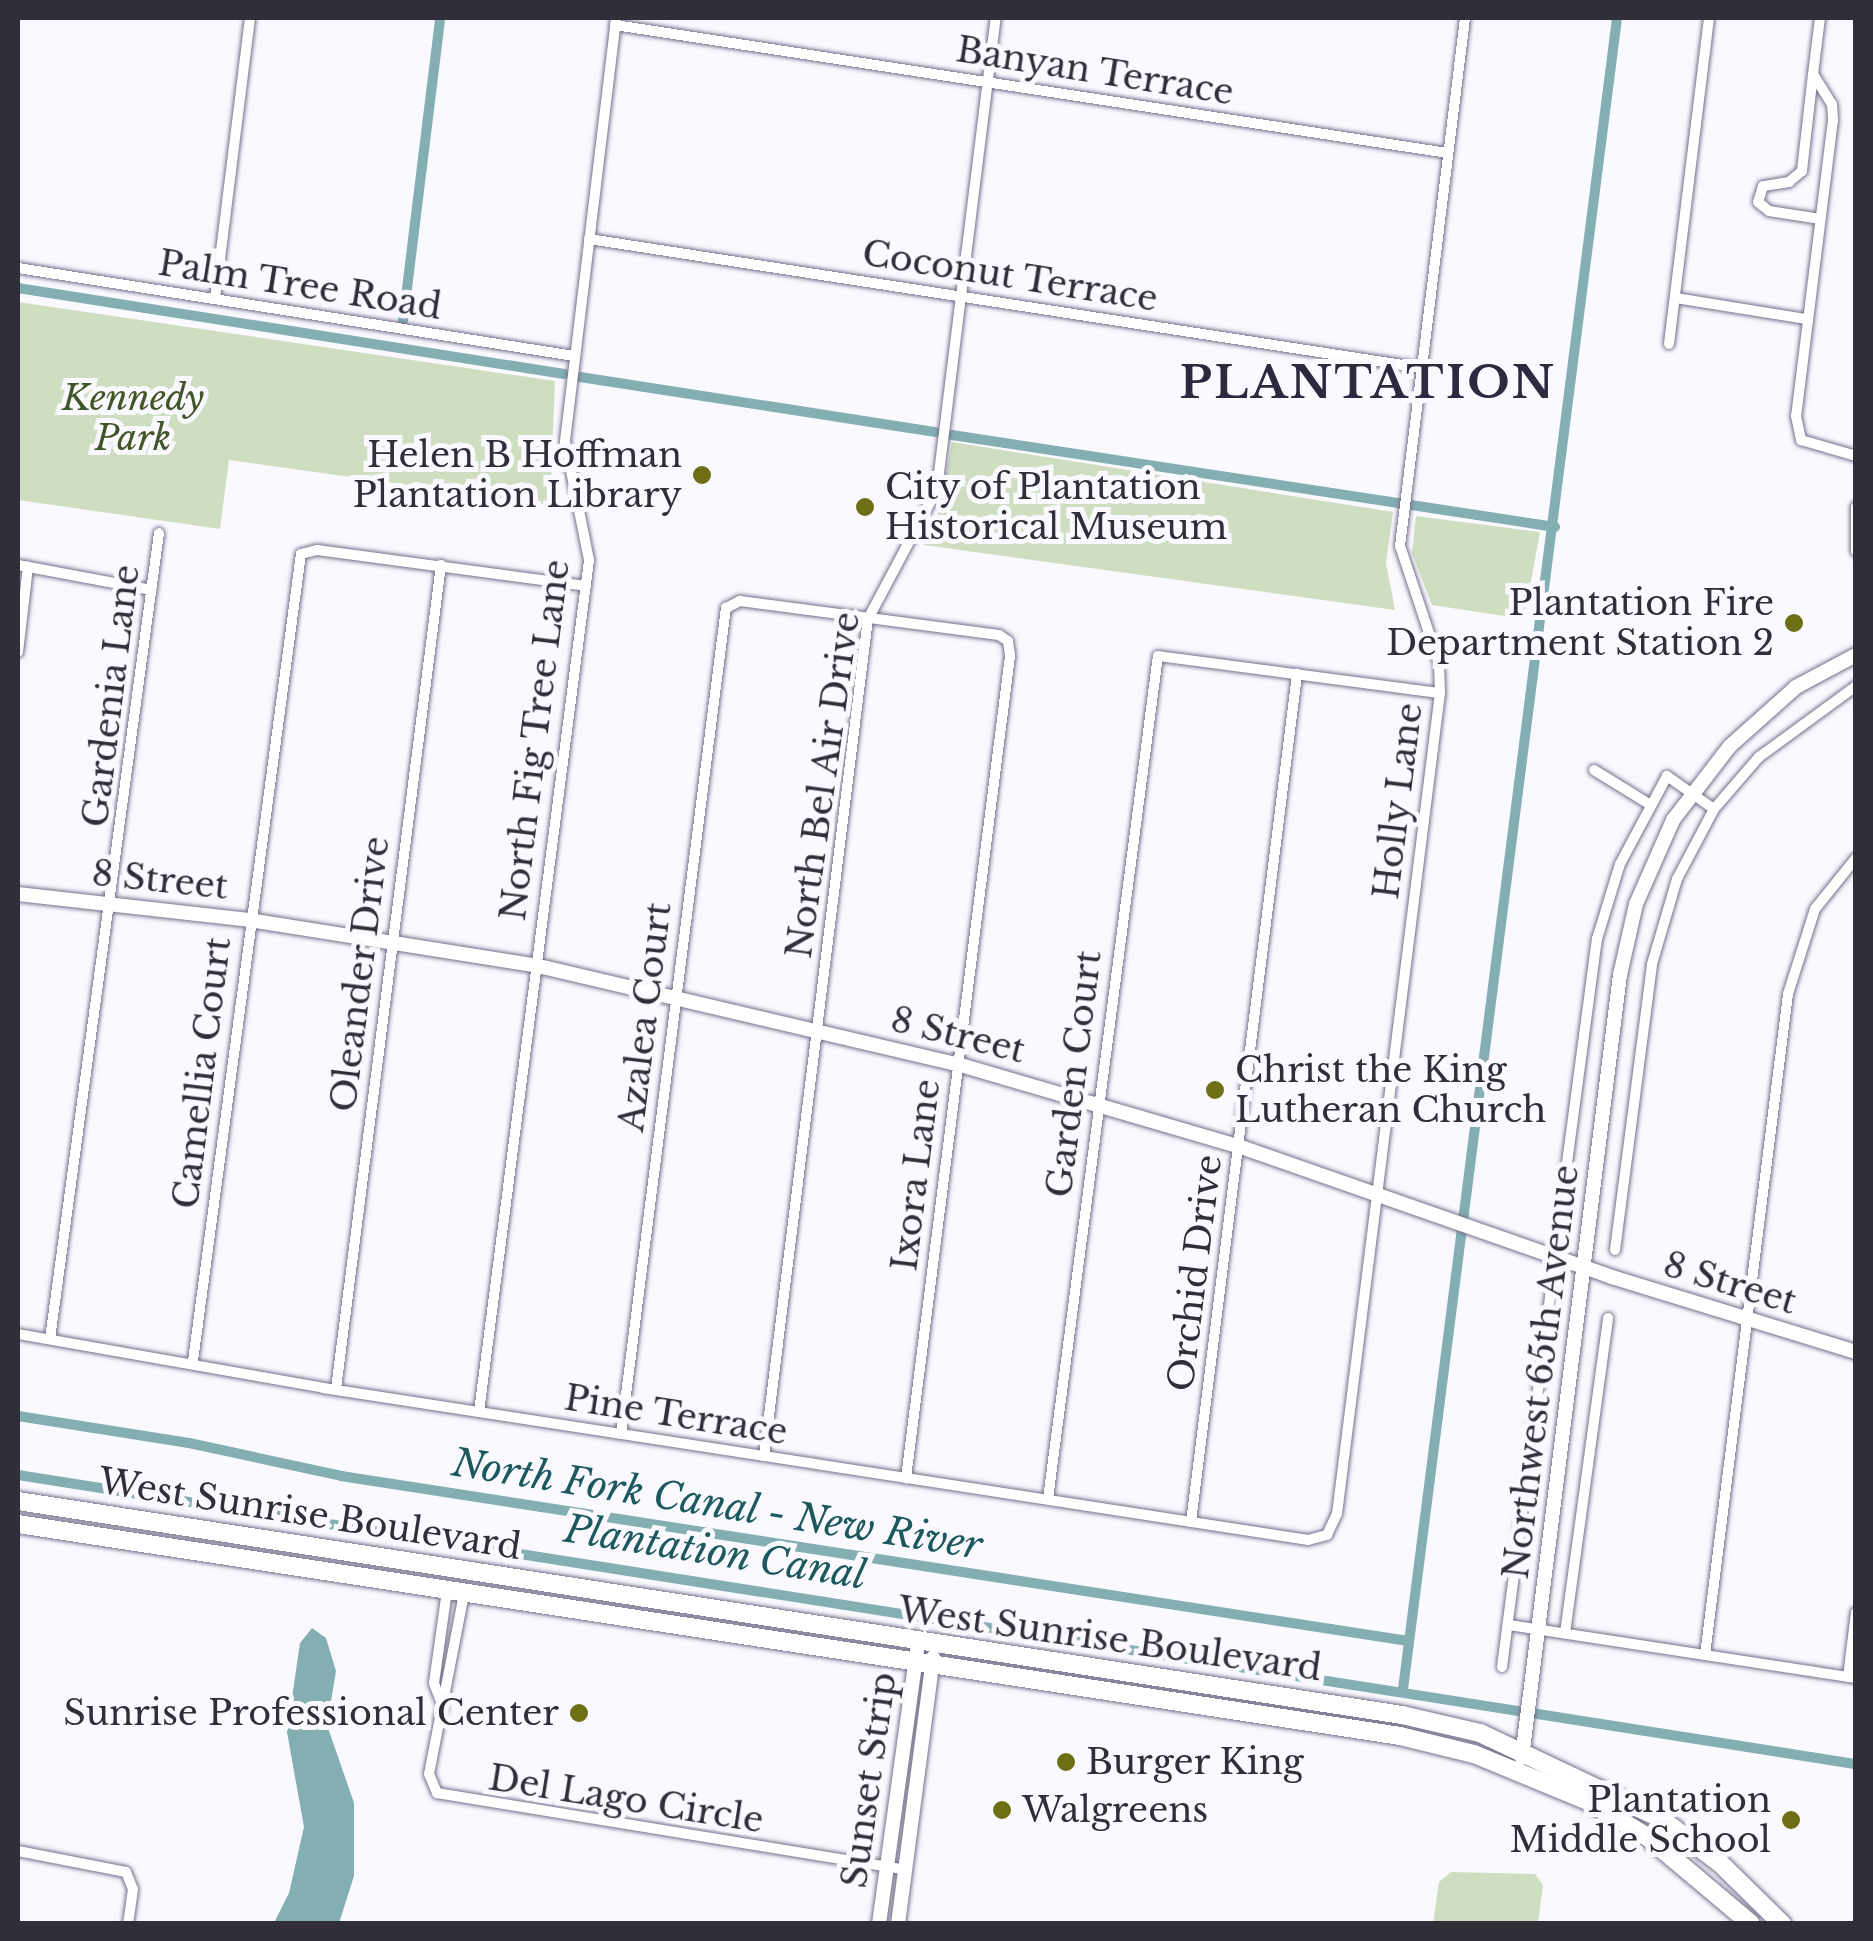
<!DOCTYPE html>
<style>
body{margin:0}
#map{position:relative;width:1873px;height:1941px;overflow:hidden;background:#faf9ff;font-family:"Libre Baskerville",serif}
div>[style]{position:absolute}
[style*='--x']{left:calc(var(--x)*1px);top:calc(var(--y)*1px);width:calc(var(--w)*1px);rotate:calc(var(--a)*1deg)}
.green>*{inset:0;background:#cfdec1}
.water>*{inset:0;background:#83afb3}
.canal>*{height:10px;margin:-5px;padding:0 5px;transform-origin:5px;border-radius:5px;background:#83afb3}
.roads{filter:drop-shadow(0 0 2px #75708a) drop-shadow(0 0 2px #75708a)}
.street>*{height:10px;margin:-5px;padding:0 5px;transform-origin:5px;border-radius:5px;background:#fff}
.secondary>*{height:14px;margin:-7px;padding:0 7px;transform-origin:7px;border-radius:7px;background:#fff}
.highway>*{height:18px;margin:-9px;padding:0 9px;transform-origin:9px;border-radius:9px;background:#fff}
.dots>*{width:28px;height:28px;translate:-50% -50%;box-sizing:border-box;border:5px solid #faf9ff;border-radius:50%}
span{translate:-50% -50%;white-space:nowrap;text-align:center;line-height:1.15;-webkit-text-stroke:10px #faf9ff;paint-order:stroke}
.street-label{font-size:35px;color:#302e39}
.park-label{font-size:35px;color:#415626;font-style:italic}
.poi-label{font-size:35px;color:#302e39}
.right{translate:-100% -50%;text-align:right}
.left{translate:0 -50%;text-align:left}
.water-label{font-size:38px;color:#1c595e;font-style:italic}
.district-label{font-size:45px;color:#2d293e;font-weight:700;letter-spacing:2.5px}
.frame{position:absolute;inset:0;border:20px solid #302e39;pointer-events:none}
</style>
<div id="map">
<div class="green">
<i style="clip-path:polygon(18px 302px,555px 381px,550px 505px,229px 460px,220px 529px,18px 500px)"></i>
<i style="clip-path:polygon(952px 442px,1393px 512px,1386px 563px,1395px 610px,924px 545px,939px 511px)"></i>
<i style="clip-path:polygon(1416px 516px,1540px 532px,1524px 619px,1432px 605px,1412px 553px)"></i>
<i style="clip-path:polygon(1451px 1872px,1535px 1874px,1543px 1885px,1538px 1923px,1433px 1923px,1439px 1882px)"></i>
</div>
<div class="water">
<i style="clip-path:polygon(312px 1628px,326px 1638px,336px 1671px,327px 1725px,354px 1803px,354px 1876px,339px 1923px,274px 1923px,289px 1893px,304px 1827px,287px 1732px,300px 1643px)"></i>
</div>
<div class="canal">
<i style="--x:18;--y:288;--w:553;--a:8.95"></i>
<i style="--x:403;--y:321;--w:305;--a:-83"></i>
<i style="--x:580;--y:377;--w:360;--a:8.8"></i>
<i style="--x:952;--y:435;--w:610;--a:8.67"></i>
<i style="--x:18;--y:1416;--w:173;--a:9"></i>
<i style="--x:189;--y:1443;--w:156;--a:12.2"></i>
<i style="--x:341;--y:1476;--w:1080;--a:8.79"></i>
<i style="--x:18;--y:1475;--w:1861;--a:8.94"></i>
<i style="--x:1403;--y:1689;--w:1685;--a:-82.7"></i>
</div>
<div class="roads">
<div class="street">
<i style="--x:1820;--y:18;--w:56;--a:97.1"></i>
<i style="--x:1813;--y:74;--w:36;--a:58"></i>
<i style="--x:1832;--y:104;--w:16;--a:86"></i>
<i style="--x:1833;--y:120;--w:298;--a:97.1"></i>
<i style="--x:1796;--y:416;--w:25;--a:78"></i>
<i style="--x:1801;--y:440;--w:57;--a:16.2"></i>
<i style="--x:615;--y:25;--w:843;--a:8.74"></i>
<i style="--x:1813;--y:74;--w:98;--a:96.5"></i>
<i style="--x:1802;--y:171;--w:17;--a:140"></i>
<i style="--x:1789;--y:182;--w:26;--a:171"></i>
<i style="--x:1763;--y:186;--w:17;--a:107"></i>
<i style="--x:1758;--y:202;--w:14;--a:39"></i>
<i style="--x:1769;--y:211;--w:52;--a:8.9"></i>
<i style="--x:589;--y:239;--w:843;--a:8.8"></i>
<i style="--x:18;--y:268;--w:563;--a:8.99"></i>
<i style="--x:1676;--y:298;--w:132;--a:9.2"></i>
<i style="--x:215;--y:299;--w:283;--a:-82.9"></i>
<i style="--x:1669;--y:344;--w:328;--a:-83"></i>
<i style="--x:1856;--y:507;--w:44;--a:90"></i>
<i style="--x:18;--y:565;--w:136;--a:10.6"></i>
<i style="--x:18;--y:652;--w:86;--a:-83.3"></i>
<i style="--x:1594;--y:770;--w:65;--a:31.7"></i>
<i style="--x:1559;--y:1223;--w:287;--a:-82.4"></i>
<i style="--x:1597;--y:939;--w:78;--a:-73"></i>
<i style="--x:1620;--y:864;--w:100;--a:-61.9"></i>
<i style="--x:1667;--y:776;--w:57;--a:35.1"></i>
<i style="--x:1615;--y:1250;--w:288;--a:-82.6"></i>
<i style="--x:1652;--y:964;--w:89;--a:-73.6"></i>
<i style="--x:1677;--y:879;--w:79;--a:-62.1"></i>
<i style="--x:1714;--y:809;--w:69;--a:-49.1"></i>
<i style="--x:1759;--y:757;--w:120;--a:-36.2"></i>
<i style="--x:18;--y:1334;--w:310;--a:10"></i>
<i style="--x:323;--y:1388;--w:997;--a:8.77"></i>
<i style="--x:1308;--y:1540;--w:20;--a:-15"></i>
<i style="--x:1327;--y:1535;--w:23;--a:-65"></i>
<i style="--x:1337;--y:1514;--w:827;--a:-82.85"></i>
<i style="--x:1440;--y:693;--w:30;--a:-92"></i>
<i style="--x:1439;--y:663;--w:123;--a:-108.4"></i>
<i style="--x:1400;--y:546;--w:532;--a:-82.98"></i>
<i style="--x:50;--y:1339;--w:813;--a:-82.3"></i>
<i style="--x:193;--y:1361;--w:814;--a:-82.38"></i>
<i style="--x:301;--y:554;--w:16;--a:-14"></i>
<i style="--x:317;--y:550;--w:271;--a:7.6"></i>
<i style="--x:336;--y:1389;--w:831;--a:-82.74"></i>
<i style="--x:479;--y:1412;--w:859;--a:-82.64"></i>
<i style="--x:589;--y:560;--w:121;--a:-101.4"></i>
<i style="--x:565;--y:441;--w:426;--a:-83.1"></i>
<i style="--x:621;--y:1434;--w:833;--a:-82.76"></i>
<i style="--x:726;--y:608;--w:16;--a:-27"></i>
<i style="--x:740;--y:601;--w:261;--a:7.5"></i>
<i style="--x:999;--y:635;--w:11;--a:34"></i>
<i style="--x:1008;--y:641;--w:15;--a:82"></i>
<i style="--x:1010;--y:656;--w:829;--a:97.21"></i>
<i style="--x:764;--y:1456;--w:843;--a:-82.92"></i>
<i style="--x:868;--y:619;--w:147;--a:-62"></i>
<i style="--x:937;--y:489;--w:475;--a:-82.9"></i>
<i style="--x:1048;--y:1499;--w:850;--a:-82.57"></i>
<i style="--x:1158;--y:656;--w:284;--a:7.5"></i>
<i style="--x:1191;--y:1522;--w:855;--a:-82.87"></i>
<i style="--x:464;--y:1594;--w:183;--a:101"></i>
<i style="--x:429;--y:1774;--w:21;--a:67"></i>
<i style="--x:437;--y:1793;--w:474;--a:9.3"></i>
<i style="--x:1509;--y:1625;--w:351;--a:8.7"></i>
<i style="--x:1565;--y:1633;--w:318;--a:-82.2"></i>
<i style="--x:1705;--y:1655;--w:666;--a:-82.84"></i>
<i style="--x:1788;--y:994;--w:89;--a:-72.4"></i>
<i style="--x:1815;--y:909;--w:65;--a:-51.2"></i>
<i style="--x:1502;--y:1667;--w:380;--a:-82.6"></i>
<i style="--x:1848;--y:1677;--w:65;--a:-83"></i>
<i style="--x:440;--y:1699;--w:17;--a:-111"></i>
<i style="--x:434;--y:1683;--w:93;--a:-82"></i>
<i style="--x:18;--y:1851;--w:110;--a:11"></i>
<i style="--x:126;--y:1872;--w:18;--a:68"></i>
<i style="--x:133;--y:1889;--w:35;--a:98"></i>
</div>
<div class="secondary">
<i style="--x:18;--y:894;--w:232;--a:6.4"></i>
<i style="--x:249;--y:920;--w:289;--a:9"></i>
<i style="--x:534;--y:965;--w:434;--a:13.2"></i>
<i style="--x:957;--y:1064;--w:293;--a:16.3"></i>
<i style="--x:1238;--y:1146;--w:396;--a:19.3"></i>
<i style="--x:1612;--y:1277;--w:255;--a:17.1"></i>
<i style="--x:1522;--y:1758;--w:789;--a:-82.87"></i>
<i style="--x:1620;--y:975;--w:73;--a:-77.3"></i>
<i style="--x:1636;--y:904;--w:92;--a:-66.2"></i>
<i style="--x:1673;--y:820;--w:93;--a:-52.4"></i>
<i style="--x:1730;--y:746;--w:89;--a:-41.8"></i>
<i style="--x:1796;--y:687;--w:68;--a:-28.1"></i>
<i style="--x:879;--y:1924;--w:283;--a:-82.1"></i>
<i style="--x:898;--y:1924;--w:269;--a:-82.5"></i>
</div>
<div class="highway">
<i style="--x:18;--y:1501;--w:1400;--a:8.79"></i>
<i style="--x:1402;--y:1715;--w:80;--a:13"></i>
<i style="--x:1480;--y:1733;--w:199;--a:25.3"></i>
<i style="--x:1660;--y:1818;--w:76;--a:37"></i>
<i style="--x:1721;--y:1864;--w:86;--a:44.5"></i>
<i style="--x:18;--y:1524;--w:1398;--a:8.72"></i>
<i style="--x:1400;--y:1736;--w:76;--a:13.7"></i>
<i style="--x:1474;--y:1754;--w:123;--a:22.4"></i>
<i style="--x:1588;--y:1801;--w:71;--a:31.2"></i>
<i style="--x:1649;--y:1838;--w:133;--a:40.1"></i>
</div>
</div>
<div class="dots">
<i style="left:702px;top:475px;background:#6d6f14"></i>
<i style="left:865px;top:507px;background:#6d6f14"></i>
<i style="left:1794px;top:623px;background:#6d6f14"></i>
<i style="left:1215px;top:1090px;background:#6d6f14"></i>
<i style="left:579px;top:1713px;background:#6d6f14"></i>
<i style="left:1066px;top:1762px;background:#6d6f14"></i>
<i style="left:1002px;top:1810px;background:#6d6f14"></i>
<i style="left:1791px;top:1820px;background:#6d6f14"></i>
</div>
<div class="street-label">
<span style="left:1095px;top:71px;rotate:9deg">Banyan Terrace</span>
<span style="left:1010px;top:276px;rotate:9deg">Coconut Terrace</span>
<span style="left:300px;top:285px;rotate:9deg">Palm Tree Road</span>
<span style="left:111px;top:696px;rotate:-83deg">Gardenia Lane</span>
<span style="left:535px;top:740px;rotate:-83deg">North Fig Tree Lane</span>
<span style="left:823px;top:785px;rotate:-82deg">North Bel Air Drive</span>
<span style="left:1398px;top:801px;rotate:-83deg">Holly Lane</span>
<span style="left:160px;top:880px;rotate:6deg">8 Street</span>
<span style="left:360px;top:974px;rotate:-83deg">Oleander Drive</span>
<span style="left:645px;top:1017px;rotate:-83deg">Azalea Court</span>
<span style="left:958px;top:1035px;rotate:14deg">8 Street</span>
<span style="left:202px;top:1073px;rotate:-83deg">Camellia Court</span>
<span style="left:1074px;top:1074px;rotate:-83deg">Garden Court</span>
<span style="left:916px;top:1175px;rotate:-83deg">Ixora Lane</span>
<span style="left:1195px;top:1273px;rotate:-83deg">Orchid Drive</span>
<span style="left:1730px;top:1283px;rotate:17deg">8 Street</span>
<span style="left:1541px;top:1372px;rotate:-83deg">Northwest 65th Avenue</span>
<span style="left:676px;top:1415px;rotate:9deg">Pine Terrace</span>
<span style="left:310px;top:1514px;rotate:9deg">West Sunrise Boulevard</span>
<span style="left:1110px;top:1639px;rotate:8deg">West Sunrise Boulevard</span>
<span style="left:869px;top:1780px;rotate:-82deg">Sunset Strip</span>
<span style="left:626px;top:1799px;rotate:9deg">Del Lago Circle</span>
</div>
<div class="park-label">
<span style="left:133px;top:418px">Kennedy<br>Park</span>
</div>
<div class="poi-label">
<span class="right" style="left:682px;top:475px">Helen B Hoffman<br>Plantation Library</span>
<span class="left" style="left:885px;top:507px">City of Plantation<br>Historical Museum</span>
<span class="right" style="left:1774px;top:623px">Plantation Fire<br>Department Station 2</span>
<span class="left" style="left:1235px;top:1090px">Christ the King<br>Lutheran Church</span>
<span class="right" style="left:559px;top:1713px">Sunrise Professional Center</span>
<span class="left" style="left:1086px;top:1762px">Burger King</span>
<span class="right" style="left:1771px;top:1820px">Plantation<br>Middle School</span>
<span class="left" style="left:1022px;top:1810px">Walgreens</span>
</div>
<div class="water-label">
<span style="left:717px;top:1504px;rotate:9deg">North Fork Canal - New River</span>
<span style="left:715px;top:1552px;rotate:9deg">Plantation Canal</span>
</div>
<div class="district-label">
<span style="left:1368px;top:383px">PLANTATION</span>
</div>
<div class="frame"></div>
</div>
